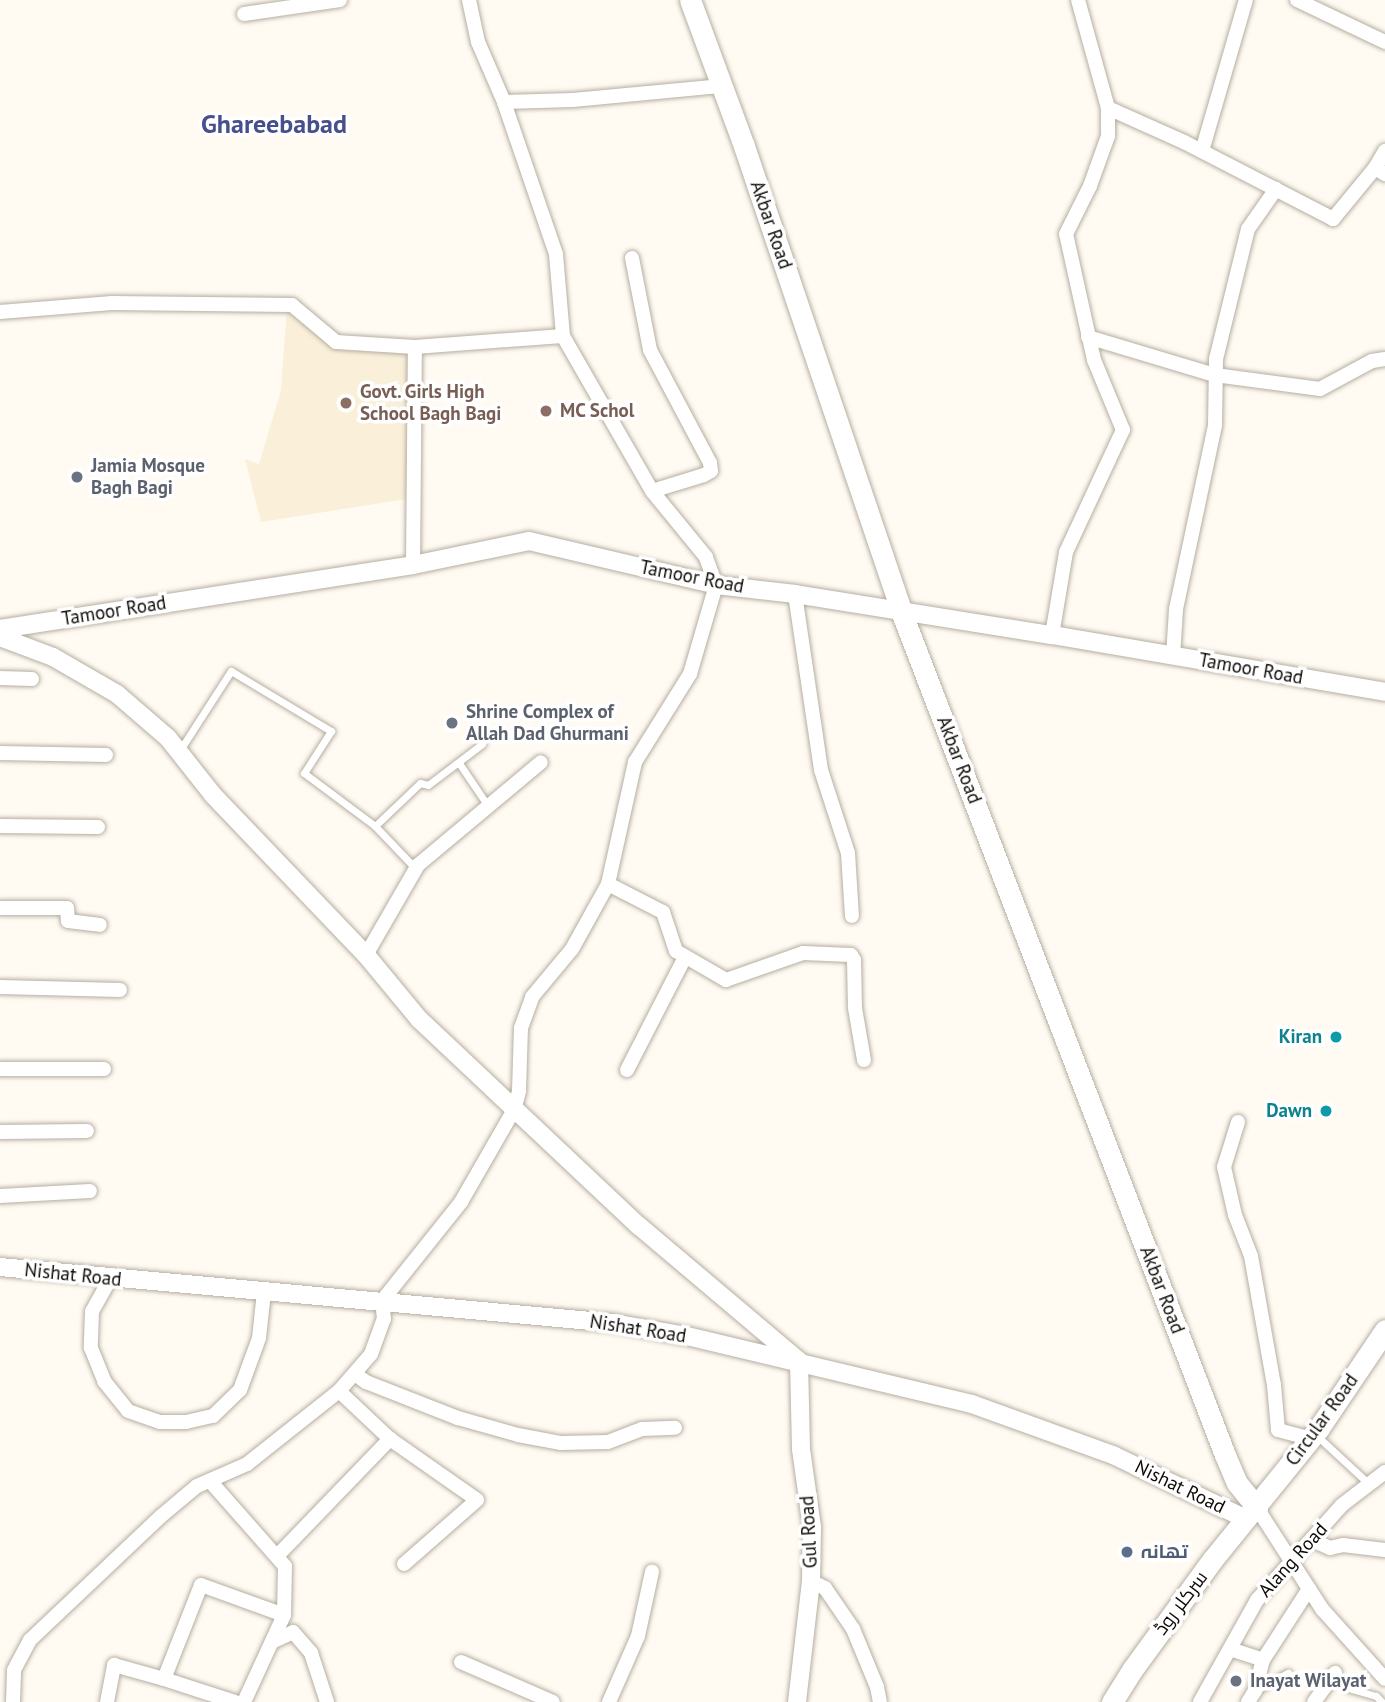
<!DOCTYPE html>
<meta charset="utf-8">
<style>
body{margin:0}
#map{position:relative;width:1385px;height:1702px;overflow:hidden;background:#fffaf2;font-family:"PT Sans",Cairo,sans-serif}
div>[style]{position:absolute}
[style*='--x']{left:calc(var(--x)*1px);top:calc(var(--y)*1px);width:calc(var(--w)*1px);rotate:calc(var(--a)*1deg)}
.built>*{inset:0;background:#faf0da}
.roads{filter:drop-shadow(0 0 2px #b5aea1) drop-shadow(0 0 2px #b5aea1)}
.service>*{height:7px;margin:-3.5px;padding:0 3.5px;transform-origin:3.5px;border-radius:3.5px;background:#fff}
.minor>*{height:14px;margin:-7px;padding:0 7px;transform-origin:7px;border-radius:7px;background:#fff}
.tertiary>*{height:18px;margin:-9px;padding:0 9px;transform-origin:9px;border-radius:9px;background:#fff}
.secondary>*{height:21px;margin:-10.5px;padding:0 10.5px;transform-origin:10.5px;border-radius:10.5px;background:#fff}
.dots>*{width:19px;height:19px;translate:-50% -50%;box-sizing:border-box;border:4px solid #fff;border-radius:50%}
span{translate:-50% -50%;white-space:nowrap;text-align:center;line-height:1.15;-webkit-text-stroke:7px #fff;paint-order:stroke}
.street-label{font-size:19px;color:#0e0c07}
.education-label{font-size:19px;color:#785e54;font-weight:700}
.left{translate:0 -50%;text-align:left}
.worship-label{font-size:19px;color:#5b616d;font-weight:700}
.culture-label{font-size:19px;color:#0d838f;font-weight:700}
.right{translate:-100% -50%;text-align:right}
.service-label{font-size:19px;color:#4e5e75;font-weight:700}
.district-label{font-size:26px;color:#474f8d;font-weight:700}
</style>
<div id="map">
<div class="built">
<i style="clip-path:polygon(287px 305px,336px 342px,415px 347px,413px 498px,261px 522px,245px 459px,259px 464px,281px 390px)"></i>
</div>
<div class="roads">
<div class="service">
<i style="--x:180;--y:750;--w:94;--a:-57.2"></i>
<i style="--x:231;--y:671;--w:117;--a:31"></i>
<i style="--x:331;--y:731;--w:50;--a:122.7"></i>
<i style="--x:304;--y:773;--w:89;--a:36.7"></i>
<i style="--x:375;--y:826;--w:58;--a:46.4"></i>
<i style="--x:459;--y:763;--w:52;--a:56"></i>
<i style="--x:375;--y:826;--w:62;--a:-43.7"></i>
<i style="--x:420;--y:783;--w:8;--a:14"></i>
<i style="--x:428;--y:785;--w:68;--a:-37.2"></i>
<i style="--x:1315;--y:1434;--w:74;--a:42.8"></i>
<i style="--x:1348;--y:1688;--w:29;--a:16"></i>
<i style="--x:1376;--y:1696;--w:8;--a:45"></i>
<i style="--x:1255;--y:1691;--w:38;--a:-29"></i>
</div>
<div class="minor">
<i style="--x:1297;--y:0;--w:98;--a:25.5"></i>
<i style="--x:244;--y:14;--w:97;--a:-8.3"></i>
<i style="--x:504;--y:102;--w:69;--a:-1.7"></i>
<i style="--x:573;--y:100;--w:150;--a:-5.4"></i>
<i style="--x:1108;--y:108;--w:83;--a:24.1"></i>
<i style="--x:1184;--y:142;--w:168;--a:27.3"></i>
<i style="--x:1333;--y:219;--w:66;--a:-50.5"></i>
<i style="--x:1375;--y:168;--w:12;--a:31"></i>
<i style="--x:1202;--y:151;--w:157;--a:-73.8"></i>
<i style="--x:1375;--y:168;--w:20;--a:-60"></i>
<i style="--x:632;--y:258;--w:94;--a:78.9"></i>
<i style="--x:650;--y:350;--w:128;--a:62"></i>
<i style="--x:710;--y:463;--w:8;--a:83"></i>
<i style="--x:711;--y:471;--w:8;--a:150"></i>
<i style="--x:704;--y:475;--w:54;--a:162.9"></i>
<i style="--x:0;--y:312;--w:112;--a:-4.6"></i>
<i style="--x:112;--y:303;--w:180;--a:0.6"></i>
<i style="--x:292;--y:305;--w:57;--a:40.1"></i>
<i style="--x:336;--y:342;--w:79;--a:3.6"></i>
<i style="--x:415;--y:347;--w:148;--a:-4.3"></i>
<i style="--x:1088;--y:337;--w:133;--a:16.7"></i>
<i style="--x:1215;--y:375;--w:106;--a:7.6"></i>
<i style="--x:1320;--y:389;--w:59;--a:-28.3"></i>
<i style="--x:1372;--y:361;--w:13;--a:-9"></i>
<i style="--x:413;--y:565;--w:218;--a:-89.5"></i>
<i style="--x:795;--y:594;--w:178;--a:81.6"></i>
<i style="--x:821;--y:770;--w:87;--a:72"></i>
<i style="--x:848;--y:853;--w:63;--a:86.4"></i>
<i style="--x:1052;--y:635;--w:84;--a:-80.4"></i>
<i style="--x:1066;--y:552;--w:135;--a:-65"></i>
<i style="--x:1123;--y:430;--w:76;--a:-112.5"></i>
<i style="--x:1094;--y:360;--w:129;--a:-102.5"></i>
<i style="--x:1066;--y:234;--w:54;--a:-63.4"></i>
<i style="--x:1090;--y:186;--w:53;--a:-70.2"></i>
<i style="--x:1108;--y:136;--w:28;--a:-90"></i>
<i style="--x:1108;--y:108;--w:112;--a:-105.5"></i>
<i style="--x:1173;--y:656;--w:47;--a:-86.3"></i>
<i style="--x:1176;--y:609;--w:188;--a:-78"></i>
<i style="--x:1215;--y:425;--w:66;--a:-89.1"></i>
<i style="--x:1216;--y:359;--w:134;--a:-76.2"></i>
<i style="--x:1248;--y:229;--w:49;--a:-55"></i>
<i style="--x:0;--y:678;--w:32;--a:2"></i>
<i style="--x:0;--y:753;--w:106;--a:1.1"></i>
<i style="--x:0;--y:826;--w:98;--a:0.6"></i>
<i style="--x:608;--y:884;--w:62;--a:27"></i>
<i style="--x:663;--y:912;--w:41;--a:71.6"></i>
<i style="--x:676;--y:951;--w:58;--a:30.1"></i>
<i style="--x:726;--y:980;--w:82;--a:-19.3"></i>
<i style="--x:803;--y:953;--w:48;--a:2.4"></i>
<i style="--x:851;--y:955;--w:6;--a:59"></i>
<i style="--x:854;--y:960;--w:48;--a:88.8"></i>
<i style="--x:855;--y:1008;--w:53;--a:80.2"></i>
<i style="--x:0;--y:908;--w:67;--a:0"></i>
<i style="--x:67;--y:908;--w:13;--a:86"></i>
<i style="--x:68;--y:921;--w:32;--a:7"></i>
<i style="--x:366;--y:955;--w:104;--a:-60"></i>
<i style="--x:418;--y:865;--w:160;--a:-39.9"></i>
<i style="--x:0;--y:987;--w:120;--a:1.4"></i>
<i style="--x:0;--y:1069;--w:104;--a:0"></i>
<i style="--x:627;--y:1070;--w:127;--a:-62.8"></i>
<i style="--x:1238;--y:1122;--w:47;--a:107.3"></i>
<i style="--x:1224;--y:1167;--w:49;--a:77.1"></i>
<i style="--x:1235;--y:1215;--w:44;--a:68.7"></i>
<i style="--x:1251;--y:1256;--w:131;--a:79.9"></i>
<i style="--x:1274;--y:1385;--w:45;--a:84.9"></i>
<i style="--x:1278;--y:1430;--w:34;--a:15"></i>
<i style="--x:0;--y:1132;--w:87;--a:-0.7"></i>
<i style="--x:0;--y:1196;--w:90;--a:-3.2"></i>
<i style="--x:110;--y:1279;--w:37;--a:119"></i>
<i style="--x:92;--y:1311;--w:37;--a:92"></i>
<i style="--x:91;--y:1348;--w:35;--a:68"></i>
<i style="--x:104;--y:1381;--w:38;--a:51"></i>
<i style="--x:128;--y:1411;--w:34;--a:19"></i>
<i style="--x:160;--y:1422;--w:26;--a:0"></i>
<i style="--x:186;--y:1422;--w:28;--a:-13"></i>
<i style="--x:213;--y:1416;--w:37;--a:-44"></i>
<i style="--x:240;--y:1390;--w:55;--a:-69.9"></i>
<i style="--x:259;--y:1338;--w:46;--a:-83.8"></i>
<i style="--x:355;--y:1374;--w:14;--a:36"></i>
<i style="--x:366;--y:1382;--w:99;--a:21.4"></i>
<i style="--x:458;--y:1418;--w:62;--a:15.8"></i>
<i style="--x:518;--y:1435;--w:44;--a:10.5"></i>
<i style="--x:561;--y:1443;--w:47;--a:-1.2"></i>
<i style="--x:608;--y:1442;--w:36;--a:-21"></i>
<i style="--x:642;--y:1429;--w:33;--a:-2"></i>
<i style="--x:339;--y:1391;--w:70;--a:43.3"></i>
<i style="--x:390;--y:1439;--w:106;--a:35"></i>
<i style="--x:477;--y:1500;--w:97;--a:138.8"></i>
<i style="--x:210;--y:1481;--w:113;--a:48.6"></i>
<i style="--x:285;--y:1566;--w:49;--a:91.2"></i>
<i style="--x:284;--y:1615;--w:96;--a:114.7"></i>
<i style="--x:1257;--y:1508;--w:120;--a:57.2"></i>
<i style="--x:1322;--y:1609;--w:94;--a:48"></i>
<i style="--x:1312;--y:1540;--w:20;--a:24"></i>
<i style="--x:1330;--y:1548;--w:13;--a:-13"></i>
<i style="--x:1343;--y:1545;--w:42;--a:6.8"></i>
<i style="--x:277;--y:1556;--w:163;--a:-46"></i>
<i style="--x:811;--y:1581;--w:16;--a:27"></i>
<i style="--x:825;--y:1588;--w:50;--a:55.7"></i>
<i style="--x:853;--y:1629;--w:63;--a:67.5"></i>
<i style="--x:877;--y:1687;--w:15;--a:79"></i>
<i style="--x:274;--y:1641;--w:21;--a:-25"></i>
<i style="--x:293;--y:1632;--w:28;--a:49"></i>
<i style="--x:311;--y:1653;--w:52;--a:71.9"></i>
<i style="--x:1230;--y:1649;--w:35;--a:18"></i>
<i style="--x:1263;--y:1660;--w:85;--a:-57.1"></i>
<i style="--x:461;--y:1662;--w:100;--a:23.5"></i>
<i style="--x:13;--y:1702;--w:32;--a:-88"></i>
<i style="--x:14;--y:1670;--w:34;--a:-62"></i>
<i style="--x:30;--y:1640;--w:179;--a:-43.4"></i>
<i style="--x:160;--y:1517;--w:48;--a:-40"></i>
<i style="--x:197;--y:1486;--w:55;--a:-23.7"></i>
<i style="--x:247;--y:1464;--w:117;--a:-38.4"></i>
<i style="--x:339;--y:1391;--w:49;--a:-49.1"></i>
<i style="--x:371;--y:1354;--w:37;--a:-70"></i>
<i style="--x:384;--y:1319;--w:18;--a:-96"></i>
<i style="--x:382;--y:1301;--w:127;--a:-51.4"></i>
<i style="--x:461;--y:1202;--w:106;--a:-60.1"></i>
<i style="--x:514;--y:1110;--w:20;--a:-75"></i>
<i style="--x:519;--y:1091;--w:63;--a:-88.2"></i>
<i style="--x:521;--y:1028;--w:33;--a:-70"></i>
<i style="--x:532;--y:997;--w:62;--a:-50.2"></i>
<i style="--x:572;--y:949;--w:74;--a:-61"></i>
<i style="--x:608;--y:884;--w:125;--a:-77.5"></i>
<i style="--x:635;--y:762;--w:104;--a:-58"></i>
<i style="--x:690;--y:674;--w:93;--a:-73.7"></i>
<i style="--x:716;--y:585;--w:30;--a:-110"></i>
<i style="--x:706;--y:557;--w:85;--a:-129.3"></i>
<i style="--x:652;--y:491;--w:179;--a:-119.9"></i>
<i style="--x:563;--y:336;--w:82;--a:-94.9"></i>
<i style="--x:556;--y:254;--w:161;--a:-108.9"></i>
<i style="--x:504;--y:102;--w:65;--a:-113.4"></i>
<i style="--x:478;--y:42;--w:43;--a:-102.1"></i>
<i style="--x:107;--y:1702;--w:38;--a:-79"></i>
<i style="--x:114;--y:1665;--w:52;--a:15.6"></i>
<i style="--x:235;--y:1702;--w:75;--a:-162.1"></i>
<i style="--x:164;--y:1679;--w:101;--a:-68.5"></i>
<i style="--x:201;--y:1585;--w:88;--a:19.9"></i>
<i style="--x:609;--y:1702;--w:72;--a:-66.3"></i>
<i style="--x:638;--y:1636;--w:66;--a:-77.7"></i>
<i style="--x:1200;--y:1702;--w:117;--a:-60.8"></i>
<i style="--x:1257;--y:1600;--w:127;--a:-48.2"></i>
<i style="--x:1342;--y:1505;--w:54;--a:-37.5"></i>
<i style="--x:1248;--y:1702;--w:13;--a:-58"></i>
<i style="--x:1255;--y:1691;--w:32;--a:-76"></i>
<i style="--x:1314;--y:1702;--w:36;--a:-54"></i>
</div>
<div class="tertiary">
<i style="--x:0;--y:629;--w:418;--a:-8.8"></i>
<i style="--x:413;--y:565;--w:118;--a:-11.7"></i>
<i style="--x:529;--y:541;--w:192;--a:13.2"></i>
<i style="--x:716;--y:585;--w:80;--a:6.5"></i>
<i style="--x:795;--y:594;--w:260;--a:9.1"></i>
<i style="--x:1052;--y:635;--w:338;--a:9.7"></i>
<i style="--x:0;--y:637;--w:57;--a:20.7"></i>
<i style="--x:53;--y:657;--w:74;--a:30"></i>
<i style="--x:117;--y:694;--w:67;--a:40.8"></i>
<i style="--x:168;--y:738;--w:73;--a:51.7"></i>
<i style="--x:213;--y:795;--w:221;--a:46.3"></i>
<i style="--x:366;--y:955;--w:83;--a:50.4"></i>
<i style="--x:419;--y:1019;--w:302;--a:43.3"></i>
<i style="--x:639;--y:1226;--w:209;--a:40.2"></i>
<i style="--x:799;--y:1361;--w:88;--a:88.7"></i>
<i style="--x:801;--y:1449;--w:79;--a:82"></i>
<i style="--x:812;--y:1527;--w:54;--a:91.1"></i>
<i style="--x:811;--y:1581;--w:122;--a:96.6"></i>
<i style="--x:0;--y:1267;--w:616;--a:5.22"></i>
<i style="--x:613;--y:1323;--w:75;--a:10"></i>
<i style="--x:687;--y:1336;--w:293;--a:13.4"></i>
<i style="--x:972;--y:1404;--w:150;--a:19.9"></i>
<i style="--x:1113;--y:1455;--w:148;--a:25.7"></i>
</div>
<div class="secondary">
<i style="--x:690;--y:0;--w:156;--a:69.7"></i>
<i style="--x:744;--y:146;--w:491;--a:71.3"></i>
<i style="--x:901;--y:611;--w:904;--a:69"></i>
<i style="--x:1225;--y:1455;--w:30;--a:67"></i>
<i style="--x:1237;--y:1483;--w:32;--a:51"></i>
<i style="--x:1112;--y:1702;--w:38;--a:-58"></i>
<i style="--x:1132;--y:1670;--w:137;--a:-53.9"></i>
<i style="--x:1213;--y:1559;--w:169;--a:-51"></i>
<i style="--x:1319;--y:1428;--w:118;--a:-56"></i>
</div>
</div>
<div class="dots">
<i style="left:346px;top:403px;background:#8d6e63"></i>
<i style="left:546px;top:411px;background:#8d6e63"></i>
<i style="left:77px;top:477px;background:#6b7280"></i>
<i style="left:452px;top:723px;background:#6b7280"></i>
<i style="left:1336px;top:1037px;background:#0f9aa8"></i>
<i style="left:1326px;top:1111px;background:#0f9aa8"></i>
<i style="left:1127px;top:1552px;background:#5c6f8a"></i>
<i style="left:1236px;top:1681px;background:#6b7280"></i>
</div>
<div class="street-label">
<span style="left:771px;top:225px;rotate:71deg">Akbar Road</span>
<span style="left:692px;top:577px;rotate:11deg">Tamoor Road</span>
<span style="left:114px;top:611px;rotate:-9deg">Tamoor Road</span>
<span style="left:1251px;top:669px;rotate:10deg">Tamoor Road</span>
<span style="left:959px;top:760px;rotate:69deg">Akbar Road</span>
<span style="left:73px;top:1275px;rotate:6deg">Nishat Road</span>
<span style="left:1162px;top:1290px;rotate:69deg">Akbar Road</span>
<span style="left:638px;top:1329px;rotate:9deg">Nishat Road</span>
<span style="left:1322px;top:1420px;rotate:-54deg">Circular Road</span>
<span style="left:1180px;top:1487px;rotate:26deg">Nishat Road</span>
<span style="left:809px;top:1532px;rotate:-93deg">Gul Road</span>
<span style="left:1293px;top:1560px;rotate:-48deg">Alang Road</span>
<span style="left:1181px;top:1603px;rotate:-53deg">سرکلر روڈ</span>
</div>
<div class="education-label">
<span class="left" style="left:360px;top:403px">Govt. Girls High<br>School Bagh Bagi</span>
<span class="left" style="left:560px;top:411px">MC Schol</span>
</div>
<div class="worship-label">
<span class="left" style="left:91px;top:477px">Jamia Mosque<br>Bagh Bagi</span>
<span class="left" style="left:466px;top:723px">Shrine Complex of<br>Allah Dad Ghurmani</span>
<span class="left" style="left:1250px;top:1681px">Inayat Wilayat</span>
</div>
<div class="culture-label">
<span class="right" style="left:1322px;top:1037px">Kiran</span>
<span class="right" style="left:1312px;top:1111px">Dawn</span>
</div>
<div class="service-label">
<span class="left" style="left:1141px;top:1552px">تھانہ</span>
</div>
<div class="district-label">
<span style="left:274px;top:124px">Ghareebabad</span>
</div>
</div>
